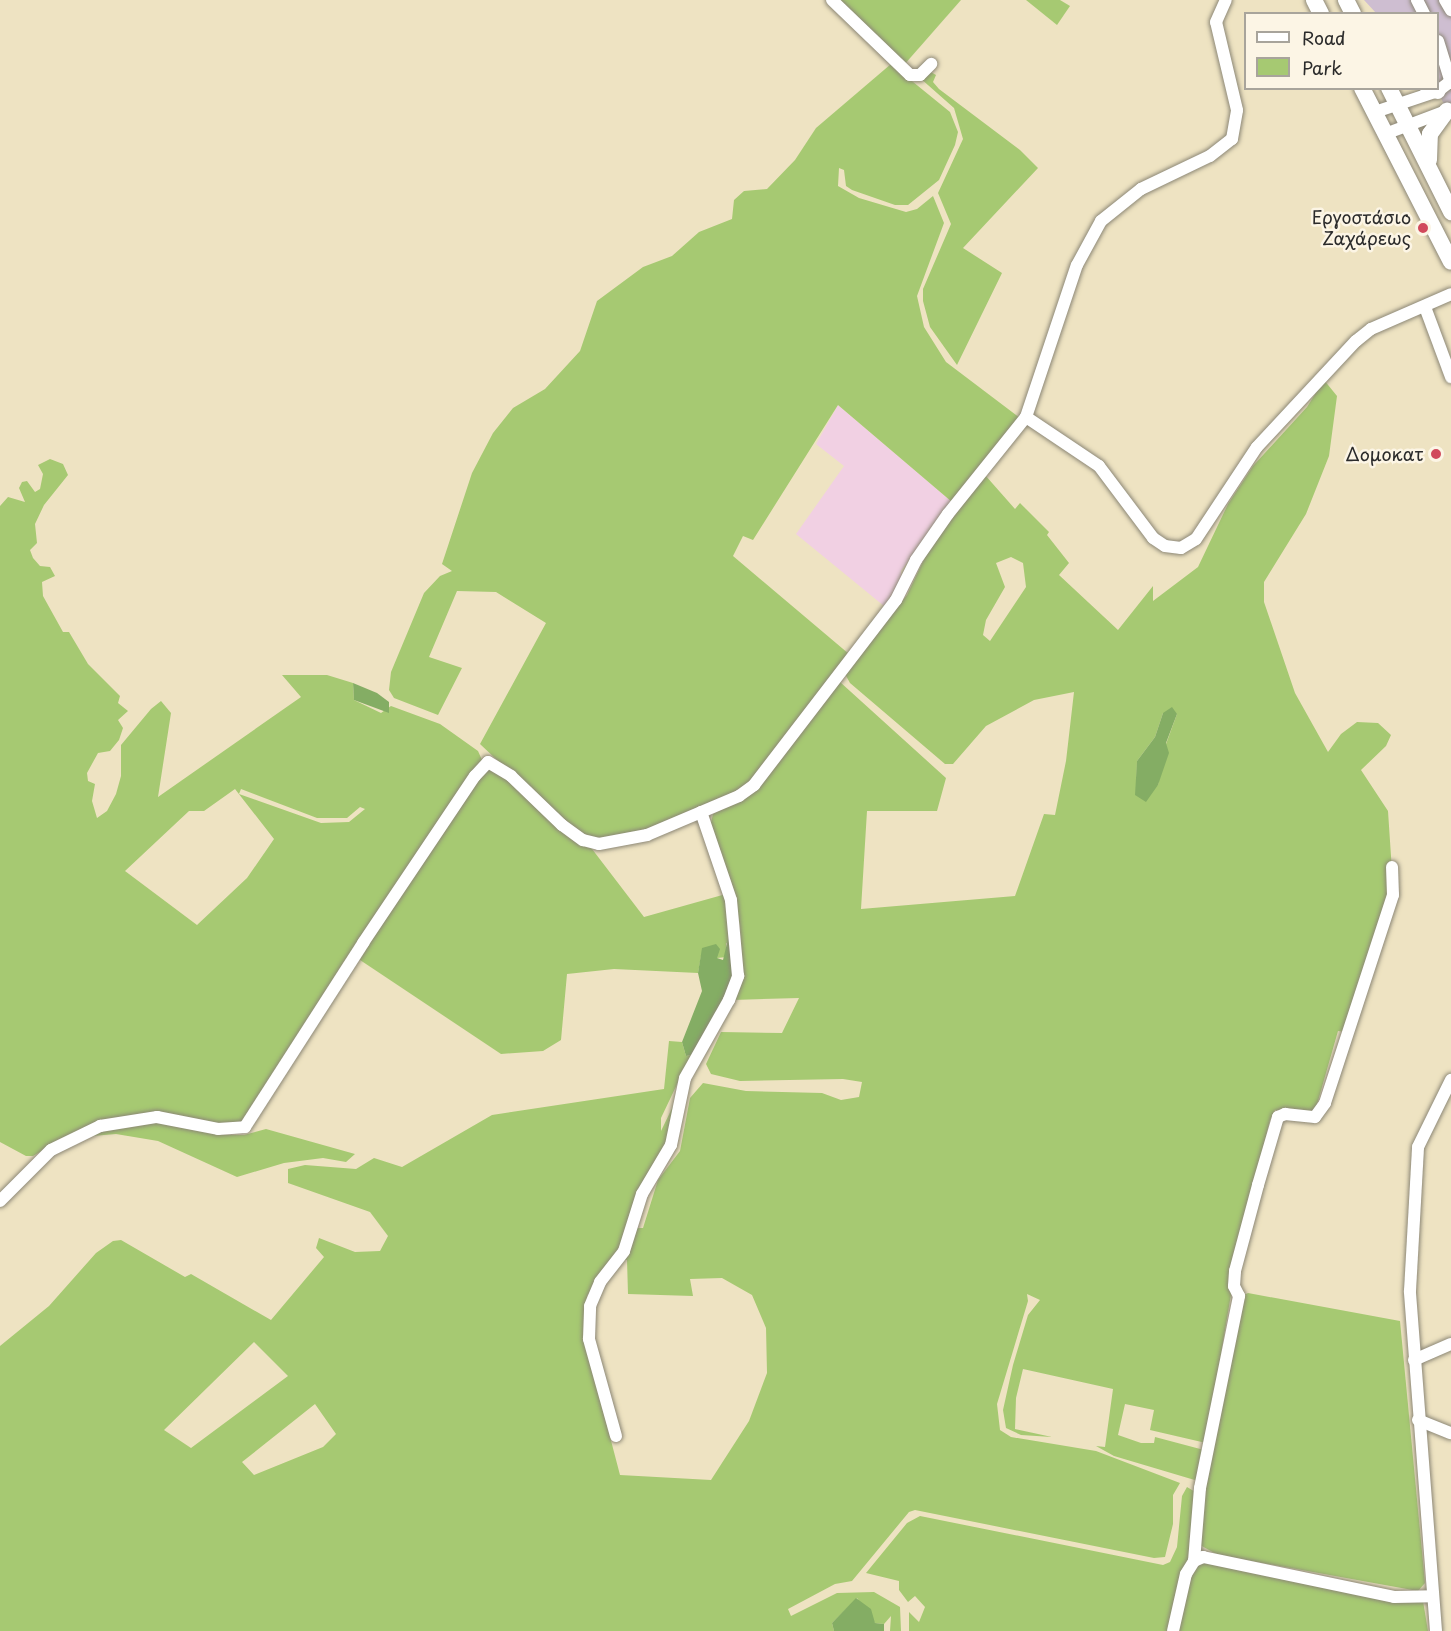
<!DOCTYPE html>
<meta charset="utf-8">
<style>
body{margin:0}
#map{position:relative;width:1451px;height:1631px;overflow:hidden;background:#eee3c2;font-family:"Playpen Sans",sans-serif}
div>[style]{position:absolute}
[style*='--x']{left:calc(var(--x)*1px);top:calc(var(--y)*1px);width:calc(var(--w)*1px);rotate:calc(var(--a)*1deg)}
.built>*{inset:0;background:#f1d0e3}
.industrial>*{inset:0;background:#cebed1}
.green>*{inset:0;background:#a6c972}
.forest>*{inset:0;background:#84ad64}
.roads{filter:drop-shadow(0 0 2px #8c8776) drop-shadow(0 0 2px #8c8776)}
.minor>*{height:12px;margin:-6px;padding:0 6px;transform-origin:6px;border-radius:6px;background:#fff}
.major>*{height:16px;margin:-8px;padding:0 8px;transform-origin:8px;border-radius:8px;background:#fff}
.dots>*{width:16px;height:16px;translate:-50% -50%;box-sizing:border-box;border:3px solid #fcf5e5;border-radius:50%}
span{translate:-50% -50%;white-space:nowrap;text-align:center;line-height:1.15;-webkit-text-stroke:5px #fcf5e5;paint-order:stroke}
.poi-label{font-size:18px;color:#2b2b2b}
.right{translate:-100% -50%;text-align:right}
.legend{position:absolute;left:1244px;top:12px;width:195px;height:78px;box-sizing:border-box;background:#fcf5e5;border:2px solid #a8a49b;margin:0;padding:8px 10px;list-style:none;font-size:18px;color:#2b2b2b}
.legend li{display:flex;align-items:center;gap:12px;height:30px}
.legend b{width:30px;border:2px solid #a8a49b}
</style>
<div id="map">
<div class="built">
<i style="clip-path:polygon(838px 405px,952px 502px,901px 571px,902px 582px,884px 606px,796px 534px,844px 466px,816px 444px)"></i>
</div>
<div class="industrial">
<i style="clip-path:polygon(1364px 0,1451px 0,1451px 120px,1437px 89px,1438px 14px,1376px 13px)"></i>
</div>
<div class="green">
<i style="clip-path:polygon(837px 0,961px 0,904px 65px)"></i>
<i style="clip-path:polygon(1026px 0,1060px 0,1070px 6px,1057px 25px)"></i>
<i style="clip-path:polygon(891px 64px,950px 112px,958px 132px,955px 145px,939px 180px,908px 205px,895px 205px,852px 190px,846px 186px,844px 170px,839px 168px,838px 186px,859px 198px,906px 212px,917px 209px,933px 196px,944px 223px,917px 296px,924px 327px,946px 362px,1020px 418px,952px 502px,838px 405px,753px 540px,743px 536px,733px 556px,849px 654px,748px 784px,714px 803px,630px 836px,598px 841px,566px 825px,480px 744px,546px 623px,496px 592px,457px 591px,429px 657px,462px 668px,438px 715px,394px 698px,389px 690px,391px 672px,424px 593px,440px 576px,452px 571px,442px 564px,472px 473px,493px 433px,513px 408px,545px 389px,580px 351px,597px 301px,643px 267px,672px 256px,699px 232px,732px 219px,734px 200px,744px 191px,767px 189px,795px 160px,816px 128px)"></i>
<i style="clip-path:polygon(929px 71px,936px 75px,933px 82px,939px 89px,1020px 150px,1038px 168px,963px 248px,1002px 273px,957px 365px,930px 327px,923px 301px,923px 289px,951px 224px,938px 193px,963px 139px,954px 108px,920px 78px)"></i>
<i style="clip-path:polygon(evenodd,1324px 380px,1337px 396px,1329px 456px,1306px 514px,1264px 582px,1264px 602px,1295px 693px,1328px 752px,1341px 734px,1357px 722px,1378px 723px,1391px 735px,1386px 746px,1361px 770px,1388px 811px,1393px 886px,1347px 1032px,1338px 1031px,1314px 1115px,1275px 1110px,1270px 1120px,1239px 1247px,1206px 1443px,1150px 1430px,1154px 1410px,1125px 1404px,1118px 1435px,1141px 1443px,1154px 1443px,1155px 1437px,1204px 1450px,1198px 1481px,1114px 1456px,1096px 1446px,1105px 1447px,1113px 1389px,1023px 1369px,1016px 1398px,1015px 1429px,1052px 1437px,1021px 1435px,1006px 1428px,1003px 1410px,1013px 1365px,1028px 1315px,1040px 1300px,1027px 1294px,1028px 1301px,997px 1404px,1000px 1430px,1011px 1437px,1096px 1451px,1180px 1483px,1173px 1495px,1173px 1524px,1165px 1557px,1154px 1558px,915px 1510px,909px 1512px,852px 1581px,835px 1584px,788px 1609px,791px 1616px,837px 1593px,874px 1592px,900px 1607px,901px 1631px,890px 1631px,891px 1616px,884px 1624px,875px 1623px,857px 1598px,832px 1623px,834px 1631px,0 1631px,0 1346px,49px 1306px,96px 1253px,113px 1241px,121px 1240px,185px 1277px,191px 1274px,271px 1320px,324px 1257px,316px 1248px,319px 1238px,355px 1252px,380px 1251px,388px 1236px,370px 1212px,288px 1183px,288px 1169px,305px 1165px,356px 1169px,374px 1158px,402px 1167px,492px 1115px,664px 1089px,669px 1041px,682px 1042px,686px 1056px,691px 1055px,661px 1118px,661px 1131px,677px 1098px,673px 1131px,624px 1242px,587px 1296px,585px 1341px,620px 1475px,711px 1480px,749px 1421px,767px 1373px,766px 1328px,752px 1295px,722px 1278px,690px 1279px,693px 1296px,628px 1294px,627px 1260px,622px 1259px,634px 1228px,643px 1228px,658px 1180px,680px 1151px,690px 1098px,703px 1083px,746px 1091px,822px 1093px,841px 1100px,859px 1097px,862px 1082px,843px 1079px,740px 1081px,711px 1074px,706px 1064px,721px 1032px,782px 1033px,799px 998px,732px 1000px,741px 950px,740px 926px,731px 881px,710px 827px,713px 814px,732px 804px,840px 682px,946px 778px,937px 811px,867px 811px,861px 909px,1015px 896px,1044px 814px,1055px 815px,1066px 761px,1074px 692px,1034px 700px,986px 726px,953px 764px,945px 764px,850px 683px,845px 674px,907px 595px,928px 551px,985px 475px,1015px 509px,1020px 503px,1049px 532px,1047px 535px,1069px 563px,1059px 575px,1118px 630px,1153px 586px,1153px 601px,1198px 567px,1228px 504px,1253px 466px,1307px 407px,1324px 380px,1011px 557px,1023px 563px,1026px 587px,990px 641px,983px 635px,986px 620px,1005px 587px,996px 563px,1011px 557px,1324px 380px,1163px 713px,1177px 714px,1166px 744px,1158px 785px,1136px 795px,1137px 761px,1155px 737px,1163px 713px,1324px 380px,254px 1342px,288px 1376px,191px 1448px,164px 1430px,254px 1342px,1324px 380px,315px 1404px,336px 1434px,323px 1447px,254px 1475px,242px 1462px,315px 1404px)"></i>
<i style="clip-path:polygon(evenodd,50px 459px,63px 464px,68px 475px,44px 505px,35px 524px,37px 543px,30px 550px,33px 558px,40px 566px,50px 567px,55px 576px,42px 582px,43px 596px,63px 632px,69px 632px,88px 664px,120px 696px,118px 703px,128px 711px,118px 720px,123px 728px,119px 740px,110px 751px,98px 753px,87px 773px,88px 781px,95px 784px,92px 801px,97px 818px,107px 811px,116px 794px,121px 776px,121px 745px,151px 709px,161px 701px,171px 713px,158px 797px,301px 697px,282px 675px,327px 675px,353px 683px,354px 700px,381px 713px,391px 706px,440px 724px,478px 751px,482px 760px,373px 926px,343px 963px,245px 1121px,229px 1126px,157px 1114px,67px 1136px,33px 1156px,26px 1156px,0 1142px,0 506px,8px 497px,25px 502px,19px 488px,22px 482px,27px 481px,35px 492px,40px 489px,43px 474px,38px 465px,50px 459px,235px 789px,274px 839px,247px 878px,197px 925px,125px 871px,189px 811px,204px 811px,235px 789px,50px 459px,241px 789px,317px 818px,347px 818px,360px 807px,365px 809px,349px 822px,321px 823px,239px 794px,241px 789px)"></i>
<i style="clip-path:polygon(496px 768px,589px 845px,644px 917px,726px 894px,733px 934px,726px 944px,727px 957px,717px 958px,717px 953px,701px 956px,698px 973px,614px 969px,567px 974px,561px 1040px,543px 1051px,501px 1054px,357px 958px,485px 770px)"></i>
<i style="clip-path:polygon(153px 1119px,224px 1135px,244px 1135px,266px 1129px,355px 1154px,346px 1162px,323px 1158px,284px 1163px,237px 1177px,158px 1141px,116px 1134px,92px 1136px,114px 1125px)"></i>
<i style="clip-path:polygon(1248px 1293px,1400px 1321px,1425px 1583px,1418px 1591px,1218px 1555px,1200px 1545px,1204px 1483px,1244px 1295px)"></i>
<i style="clip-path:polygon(1187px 1487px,1197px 1493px,1189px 1545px,1191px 1557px,1170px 1631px,909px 1631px,909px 1612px,919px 1622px,925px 1607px,915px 1596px,908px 1602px,899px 1590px,899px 1581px,866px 1573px,907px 1523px,920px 1516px,1163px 1565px,1170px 1562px,1177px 1547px,1182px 1496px)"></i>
<i style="clip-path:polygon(1204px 1561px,1423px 1601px,1428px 1631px,1176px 1631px,1194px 1567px)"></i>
</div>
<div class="forest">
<i style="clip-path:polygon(353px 683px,377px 693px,389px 702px,389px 713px,354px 700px)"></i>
<i style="clip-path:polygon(1172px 707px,1177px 714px,1166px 743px,1169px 753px,1158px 785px,1146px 802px,1135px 795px,1137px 761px,1155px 737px,1163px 713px)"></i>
<i style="clip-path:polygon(729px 935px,734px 982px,691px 1055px,686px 1056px,682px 1042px,702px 991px,698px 973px,702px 948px,716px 944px,720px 949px,717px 958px,723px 960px)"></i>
<i style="clip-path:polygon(856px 1598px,871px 1609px,875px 1623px,884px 1624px,884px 1631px,834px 1631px,832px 1623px)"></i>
</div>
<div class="roads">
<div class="minor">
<i style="--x:832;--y:0;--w:108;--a:43.9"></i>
<i style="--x:910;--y:75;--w:10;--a:0"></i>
<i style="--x:920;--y:75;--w:16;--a:-45"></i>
<i style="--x:1417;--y:0;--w:16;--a:63"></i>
<i style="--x:1445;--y:0;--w:12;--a:59"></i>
<i style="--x:1438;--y:41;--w:44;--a:72.8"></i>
<i style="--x:1375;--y:112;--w:66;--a:-18.4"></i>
<i style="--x:1438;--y:91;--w:16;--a:-38"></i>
<i style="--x:1385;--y:134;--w:65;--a:-20.7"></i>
<i style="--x:1425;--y:307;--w:75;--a:69.6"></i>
<i style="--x:1026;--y:417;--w:88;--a:33.9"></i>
<i style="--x:1099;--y:466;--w:90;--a:53.1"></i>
<i style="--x:1153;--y:538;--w:14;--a:34"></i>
<i style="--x:1165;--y:546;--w:16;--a:7"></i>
<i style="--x:1181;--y:548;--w:17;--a:-31"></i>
<i style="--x:1196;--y:539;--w:110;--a:-56.5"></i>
<i style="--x:1257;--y:447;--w:145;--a:-47"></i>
<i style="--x:1356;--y:341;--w:19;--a:-39"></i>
<i style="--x:1371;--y:329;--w:87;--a:-23.6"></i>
<i style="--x:0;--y:1201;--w:72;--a:-45"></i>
<i style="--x:51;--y:1150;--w:55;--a:-26.1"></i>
<i style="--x:100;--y:1126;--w:58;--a:-9"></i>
<i style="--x:157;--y:1117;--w:62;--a:11.1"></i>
<i style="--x:218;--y:1129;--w:27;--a:-4"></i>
<i style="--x:245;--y:1127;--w:219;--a:-57.3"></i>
<i style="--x:363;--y:943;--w:201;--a:-56.2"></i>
<i style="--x:475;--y:776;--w:19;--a:-47"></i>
<i style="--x:488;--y:762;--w:27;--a:31"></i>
<i style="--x:511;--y:776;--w:71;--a:43.9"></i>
<i style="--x:562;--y:825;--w:26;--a:36"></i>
<i style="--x:583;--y:840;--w:16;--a:14"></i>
<i style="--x:599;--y:844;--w:49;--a:-10.6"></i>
<i style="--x:647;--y:835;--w:100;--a:-23"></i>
<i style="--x:739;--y:796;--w:19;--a:-36"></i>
<i style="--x:754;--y:785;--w:233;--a:-52.5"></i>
<i style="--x:896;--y:600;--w:45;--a:-63.4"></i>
<i style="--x:916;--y:560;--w:56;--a:-55.2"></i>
<i style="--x:948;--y:514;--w:124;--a:-51.2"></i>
<i style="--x:1026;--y:417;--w:160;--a:-71.5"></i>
<i style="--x:1077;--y:265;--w:50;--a:-61.4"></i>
<i style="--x:1101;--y:221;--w:51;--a:-38.7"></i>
<i style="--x:1141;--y:189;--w:76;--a:-25.6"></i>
<i style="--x:1210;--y:156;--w:28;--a:-38"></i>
<i style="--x:1232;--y:139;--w:29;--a:-80"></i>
<i style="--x:1237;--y:110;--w:90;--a:-103.4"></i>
<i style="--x:1216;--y:22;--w:24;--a:-66"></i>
<i style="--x:1414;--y:1360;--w:40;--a:-23.4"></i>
<i style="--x:1418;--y:1420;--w:35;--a:22"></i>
<i style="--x:616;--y:1436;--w:101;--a:-105.6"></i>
<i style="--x:589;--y:1339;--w:33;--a:-88"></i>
<i style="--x:590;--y:1306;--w:26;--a:-67"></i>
<i style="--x:600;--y:1282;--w:39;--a:-52"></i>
<i style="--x:624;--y:1251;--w:60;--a:-72.5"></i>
<i style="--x:642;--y:1194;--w:57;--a:-59.4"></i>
<i style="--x:671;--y:1145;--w:68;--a:-78.2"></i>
<i style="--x:685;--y:1078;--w:90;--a:-60.6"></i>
<i style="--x:729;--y:1000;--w:26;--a:-69"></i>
<i style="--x:738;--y:976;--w:76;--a:-95.3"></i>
<i style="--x:731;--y:900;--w:93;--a:-108.8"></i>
<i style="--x:1194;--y:1561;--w:73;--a:-85.3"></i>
<i style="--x:1200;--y:1488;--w:196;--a:-78.5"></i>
<i style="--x:1239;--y:1296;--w:11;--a:-117"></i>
<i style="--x:1234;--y:1286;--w:15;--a:-86"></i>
<i style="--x:1235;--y:1271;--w:89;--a:-75"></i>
<i style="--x:1258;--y:1185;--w:71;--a:-73.6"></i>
<i style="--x:1278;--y:1117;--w:8;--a:-23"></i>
<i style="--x:1285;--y:1114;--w:30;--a:6"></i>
<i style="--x:1315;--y:1117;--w:17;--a:-54"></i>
<i style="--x:1325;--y:1103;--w:219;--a:-71.9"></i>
<i style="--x:1393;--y:895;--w:28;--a:-92"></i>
<i style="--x:1173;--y:1631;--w:58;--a:-77.2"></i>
<i style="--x:1186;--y:1574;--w:15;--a:-58"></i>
<i style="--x:1194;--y:1561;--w:10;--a:-24"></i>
<i style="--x:1203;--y:1557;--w:195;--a:11.8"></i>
<i style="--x:1394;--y:1597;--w:39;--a:-1"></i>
<i style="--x:1436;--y:1631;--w:341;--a:-94.4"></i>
<i style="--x:1410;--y:1291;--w:144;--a:-86.8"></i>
<i style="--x:1418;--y:1147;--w:75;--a:-63.8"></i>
</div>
<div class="major">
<i style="--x:1314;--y:0;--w:16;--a:63"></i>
<i style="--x:1346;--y:0;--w:16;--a:63"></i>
<i style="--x:1362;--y:88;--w:195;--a:62.9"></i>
<i style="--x:1389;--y:88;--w:139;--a:63.4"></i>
<i style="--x:1428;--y:88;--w:10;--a:17"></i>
<i style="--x:1429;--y:160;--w:26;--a:-88"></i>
<i style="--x:1430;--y:134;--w:29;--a:-54"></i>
</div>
</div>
<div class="dots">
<i style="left:1423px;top:228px;background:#d1495b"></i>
<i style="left:1436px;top:454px;background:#d1495b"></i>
</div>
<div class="poi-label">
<span class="right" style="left:1411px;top:228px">Εργοστάσιο<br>Ζαχάρεως</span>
<span class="right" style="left:1424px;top:454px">Δομοκατ</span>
</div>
<ul class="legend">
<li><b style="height:8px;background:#fff"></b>Road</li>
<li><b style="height:16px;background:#a6c972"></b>Park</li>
</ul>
</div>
